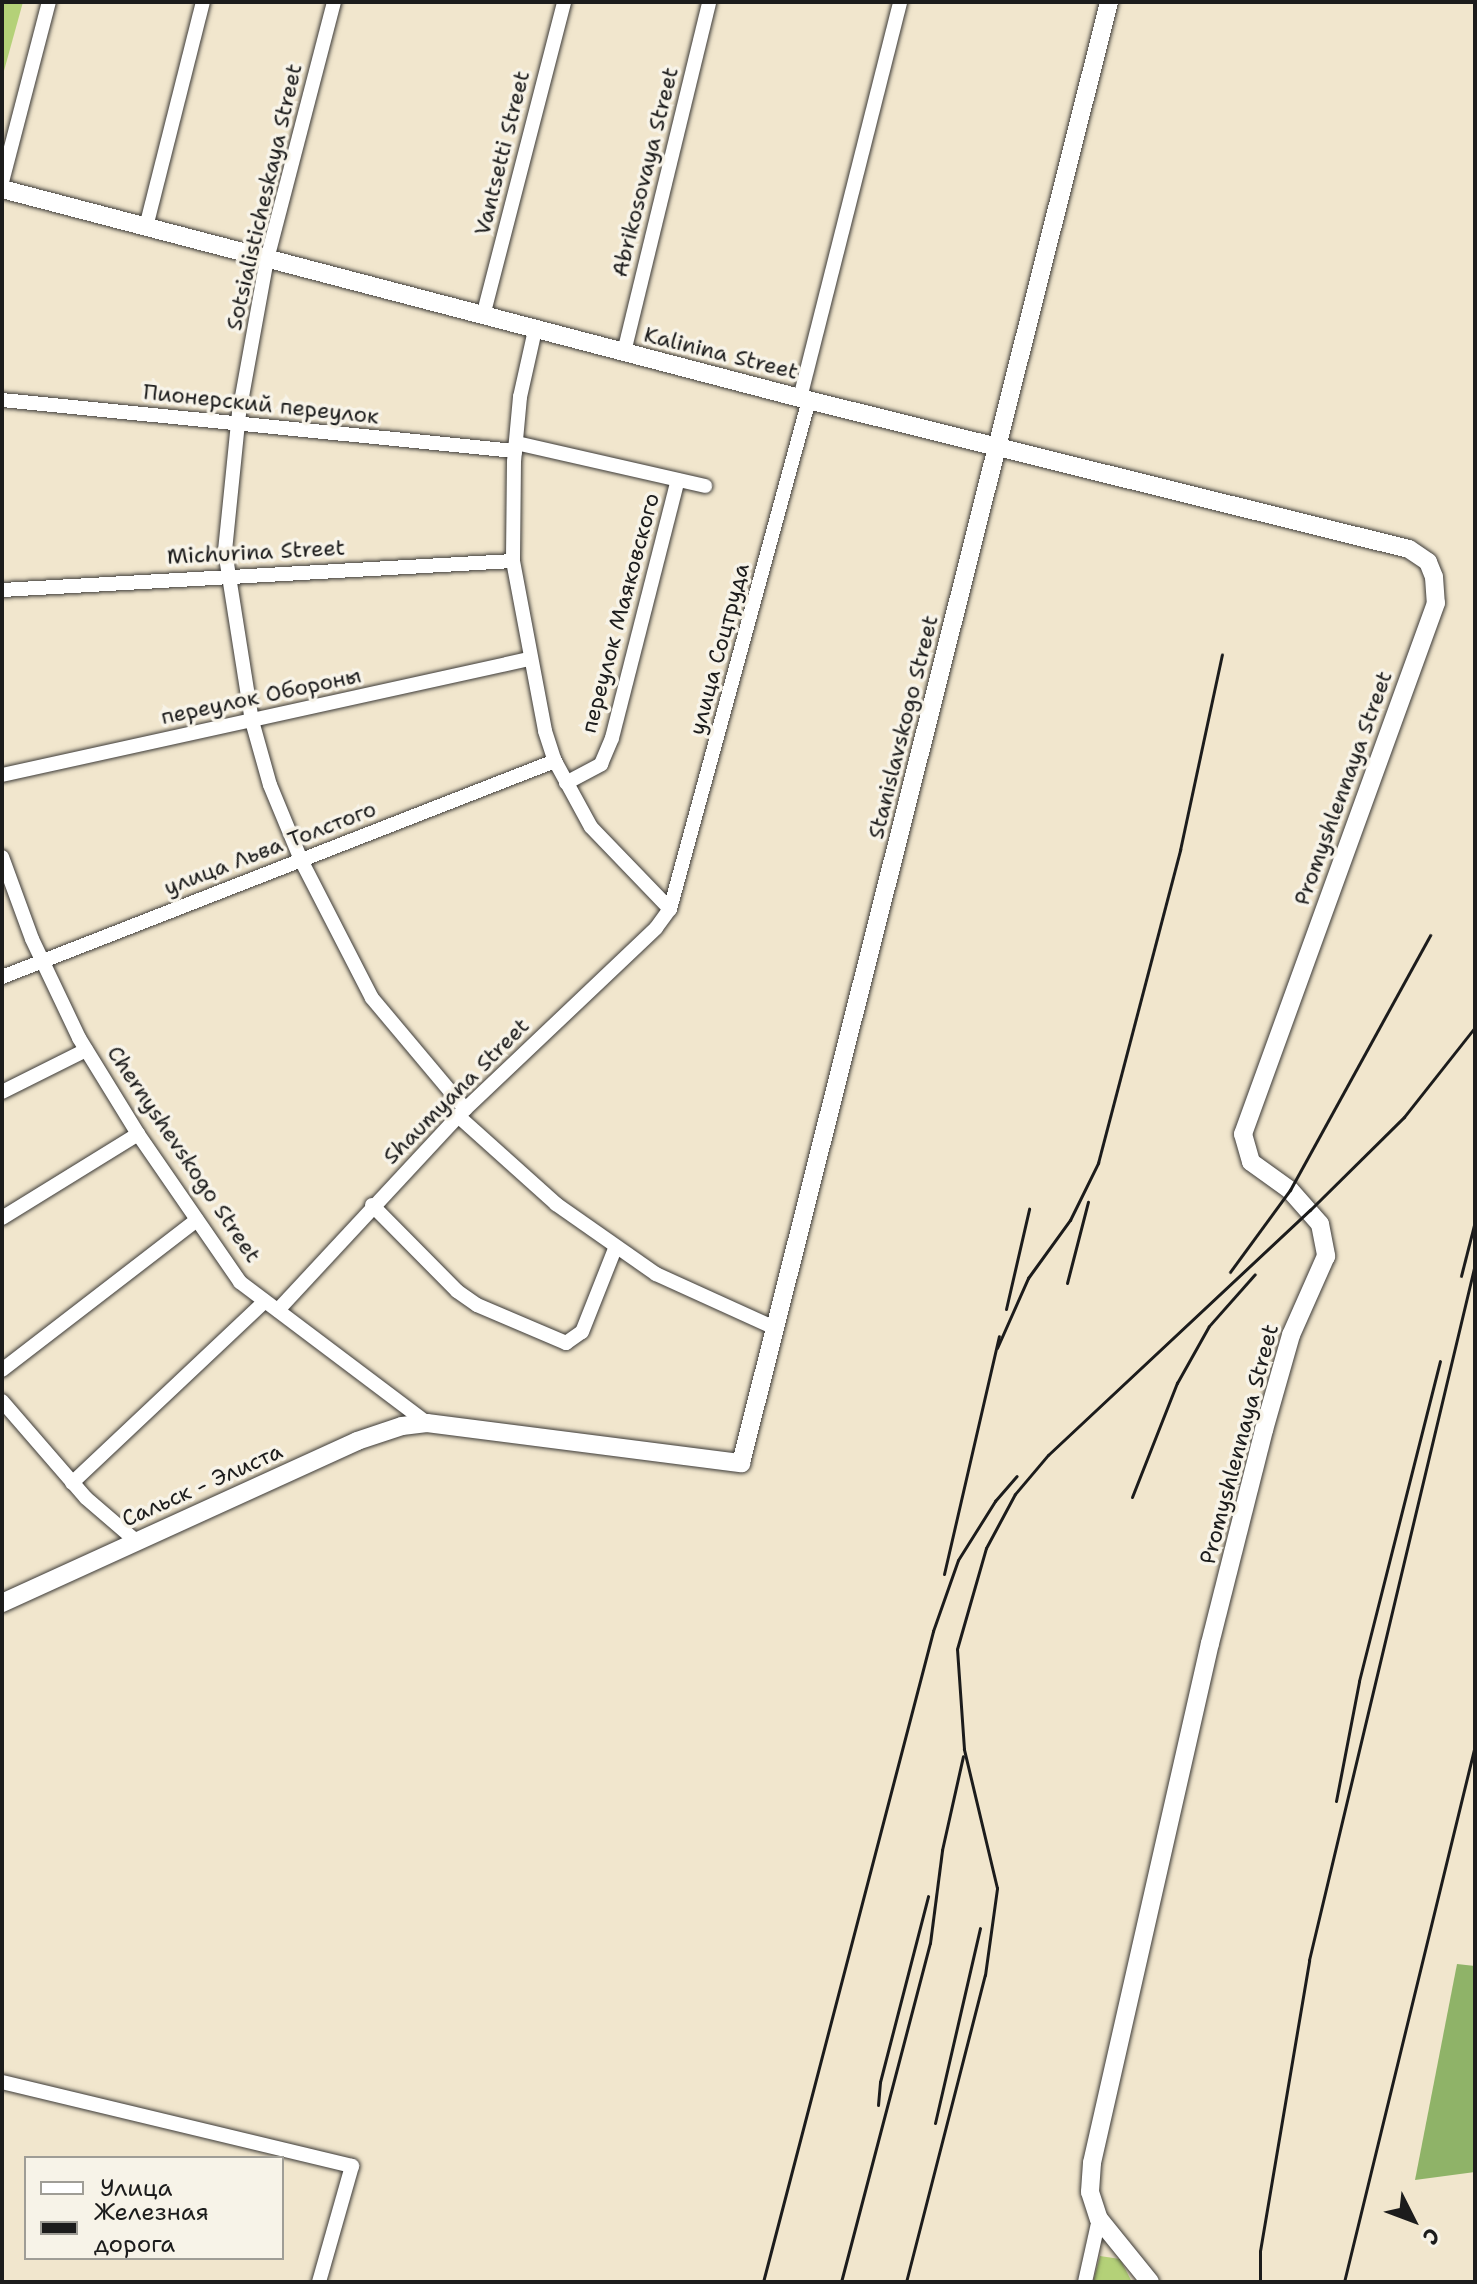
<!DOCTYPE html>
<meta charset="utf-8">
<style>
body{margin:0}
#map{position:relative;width:1477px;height:2284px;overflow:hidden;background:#f1e6cd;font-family:"Shantell Sans",sans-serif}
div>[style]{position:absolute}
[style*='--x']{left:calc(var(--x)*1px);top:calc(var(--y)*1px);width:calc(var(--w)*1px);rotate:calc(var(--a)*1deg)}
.green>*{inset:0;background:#b4d178}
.forest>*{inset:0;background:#8fb368}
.roads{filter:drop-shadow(0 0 2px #3c3a37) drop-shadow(0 0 2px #3c3a37)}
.minor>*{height:14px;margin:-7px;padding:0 7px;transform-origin:7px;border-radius:7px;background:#fff}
.major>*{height:18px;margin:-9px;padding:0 9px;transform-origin:9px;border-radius:9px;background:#fff}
.rail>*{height:3px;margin:-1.5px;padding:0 1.5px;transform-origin:1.5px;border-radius:1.5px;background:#1c1c1c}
span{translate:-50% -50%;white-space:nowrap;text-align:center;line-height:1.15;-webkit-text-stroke:7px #f7f3e8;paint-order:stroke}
.street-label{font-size:22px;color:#1c1c1c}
.frame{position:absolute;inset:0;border:4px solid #1c1c1c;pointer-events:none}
.legend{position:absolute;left:24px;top:2156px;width:260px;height:104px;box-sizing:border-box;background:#f7f3e8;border:2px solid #9f9d96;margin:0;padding:10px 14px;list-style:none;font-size:24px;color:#1c1c1c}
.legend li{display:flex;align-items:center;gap:16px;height:40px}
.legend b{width:40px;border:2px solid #9f9d96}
.north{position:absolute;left:1373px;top:2180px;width:80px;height:80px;-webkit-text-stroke:6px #f7f3e8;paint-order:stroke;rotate:132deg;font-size:22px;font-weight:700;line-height:32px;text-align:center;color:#1c1c1c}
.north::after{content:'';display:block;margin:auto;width:28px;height:36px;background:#1c1c1c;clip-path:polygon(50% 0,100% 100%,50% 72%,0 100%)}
</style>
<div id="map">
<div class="green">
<i style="clip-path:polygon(2px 2px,23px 2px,2px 78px)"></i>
<i style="clip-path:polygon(1100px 2256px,1120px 2259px,1132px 2282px,1093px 2282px)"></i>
</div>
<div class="forest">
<i style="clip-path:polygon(1457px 1964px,1475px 1966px,1475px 2172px,1415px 2180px)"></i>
</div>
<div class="roads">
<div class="minor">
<i style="--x:334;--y:2;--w:266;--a:104.6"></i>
<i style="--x:267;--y:259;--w:157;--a:100.3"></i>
<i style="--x:239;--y:413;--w:139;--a:95.8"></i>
<i style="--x:225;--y:551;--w:172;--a:81"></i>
<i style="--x:252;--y:721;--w:66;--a:74.3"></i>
<i style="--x:270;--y:785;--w:81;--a:67.5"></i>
<i style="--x:301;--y:860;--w:155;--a:62.8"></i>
<i style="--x:372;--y:998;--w:145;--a:50"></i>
<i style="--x:2;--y:182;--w:186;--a:-75.4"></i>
<i style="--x:146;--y:227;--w:232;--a:-75.8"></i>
<i style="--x:483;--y:316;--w:324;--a:-75.5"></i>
<i style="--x:535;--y:330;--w:69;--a:102.6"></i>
<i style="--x:520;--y:397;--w:65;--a:95.3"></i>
<i style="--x:514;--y:462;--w:99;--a:90.6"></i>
<i style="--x:513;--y:561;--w:173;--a:79.3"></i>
<i style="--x:545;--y:731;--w:32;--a:72"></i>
<i style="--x:555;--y:761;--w:75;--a:61.4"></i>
<i style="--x:591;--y:827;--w:114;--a:46.1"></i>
<i style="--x:624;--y:352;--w:360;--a:-76.3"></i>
<i style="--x:800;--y:398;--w:408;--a:-75.8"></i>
<i style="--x:2;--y:400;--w:516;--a:5.68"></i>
<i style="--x:516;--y:443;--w:194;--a:12.8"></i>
<i style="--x:2;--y:590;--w:512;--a:-3.25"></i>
<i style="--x:2;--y:775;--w:540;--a:-12.41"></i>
<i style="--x:566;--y:783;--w:40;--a:-28"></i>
<i style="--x:601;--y:764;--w:28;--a:-67"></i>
<i style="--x:612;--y:738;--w:266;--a:-75.7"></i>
<i style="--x:2;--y:857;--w:87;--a:69.9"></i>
<i style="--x:32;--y:939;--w:110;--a:64.6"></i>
<i style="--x:79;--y:1038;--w:113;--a:58.4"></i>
<i style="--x:138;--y:1134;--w:180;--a:55.4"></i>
<i style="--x:240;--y:1282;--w:234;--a:37"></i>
<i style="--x:2;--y:977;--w:594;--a:-21.34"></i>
<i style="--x:2;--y:1092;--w:94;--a:-26.6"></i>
<i style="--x:458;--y:1116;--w:132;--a:41.9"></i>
<i style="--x:556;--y:1204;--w:122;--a:35"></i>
<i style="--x:656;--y:1274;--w:128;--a:24.4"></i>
<i style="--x:372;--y:1205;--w:121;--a:45.3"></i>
<i style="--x:457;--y:1291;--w:24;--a:35"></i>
<i style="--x:477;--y:1305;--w:97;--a:23.1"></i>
<i style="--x:566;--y:1343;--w:19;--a:-35"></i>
<i style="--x:582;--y:1332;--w:92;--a:-68.4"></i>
<i style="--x:2;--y:1218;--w:160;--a:-31.7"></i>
<i style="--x:278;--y:1310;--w:265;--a:-47.1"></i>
<i style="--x:458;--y:1116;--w:273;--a:-43.5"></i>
<i style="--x:656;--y:928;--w:24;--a:-54"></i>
<i style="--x:670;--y:909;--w:528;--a:-74.73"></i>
<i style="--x:2;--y:1370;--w:246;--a:-37.6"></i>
<i style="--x:2;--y:1401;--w:128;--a:49.1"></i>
<i style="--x:86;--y:1498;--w:66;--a:40.7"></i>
<i style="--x:72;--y:1483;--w:265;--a:-43.3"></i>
<i style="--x:2;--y:2082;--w:360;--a:13.5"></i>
<i style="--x:352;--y:2166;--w:121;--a:105.9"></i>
<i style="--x:1085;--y:2282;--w:65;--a:-77.5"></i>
</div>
<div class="major">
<i style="--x:2;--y:189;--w:825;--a:14.68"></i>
<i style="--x:800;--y:398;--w:627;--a:13.93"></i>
<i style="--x:1409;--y:549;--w:23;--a:34"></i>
<i style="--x:1428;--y:562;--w:16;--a:68"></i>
<i style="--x:1434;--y:577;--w:26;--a:86"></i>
<i style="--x:1436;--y:603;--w:565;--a:109.97"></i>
<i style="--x:1243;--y:1134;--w:29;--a:74"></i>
<i style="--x:1251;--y:1162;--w:48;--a:35.7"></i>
<i style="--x:1290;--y:1190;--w:45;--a:48.6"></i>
<i style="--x:1320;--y:1224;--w:33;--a:79"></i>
<i style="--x:1326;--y:1256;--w:86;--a:113.9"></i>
<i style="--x:1291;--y:1335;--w:99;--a:105.9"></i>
<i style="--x:1264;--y:1430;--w:220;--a:104.2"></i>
<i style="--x:1210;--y:1643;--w:533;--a:102.79"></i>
<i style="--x:1092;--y:2163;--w:29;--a:94"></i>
<i style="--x:1090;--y:2192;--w:28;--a:72"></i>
<i style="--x:1099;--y:2219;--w:81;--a:51"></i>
<i style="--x:2;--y:1603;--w:390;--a:-24.5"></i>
<i style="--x:357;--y:1441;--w:47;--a:-18.4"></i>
<i style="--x:402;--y:1426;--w:25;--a:-7"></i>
<i style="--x:427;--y:1423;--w:317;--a:7.3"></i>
<i style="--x:741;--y:1463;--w:1507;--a:-75.86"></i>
</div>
</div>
<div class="rail">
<i style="--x:1230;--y:1272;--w:102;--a:-53.8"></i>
<i style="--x:1290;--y:1190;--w:291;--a:-61.2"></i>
<i style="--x:1461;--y:1276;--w:57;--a:-75.7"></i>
<i style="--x:1067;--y:1283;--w:84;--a:-75.5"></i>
<i style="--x:1006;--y:1309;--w:103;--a:-77"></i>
<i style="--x:997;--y:1348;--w:77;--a:-66.1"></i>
<i style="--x:1028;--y:1278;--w:72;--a:-54.1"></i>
<i style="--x:1070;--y:1220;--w:64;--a:-63.8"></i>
<i style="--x:1098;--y:1163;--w:324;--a:-75.3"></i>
<i style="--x:1180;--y:850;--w:200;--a:-77.9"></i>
<i style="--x:1132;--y:1497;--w:123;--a:-68.5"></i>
<i style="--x:1177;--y:1383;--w:65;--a:-60.7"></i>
<i style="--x:1209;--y:1326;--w:69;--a:-48.5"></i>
<i style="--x:944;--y:1574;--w:244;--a:-77"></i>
<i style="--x:1336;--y:1801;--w:122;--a:-79.1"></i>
<i style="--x:1359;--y:1681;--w:330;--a:-75.8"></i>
<i style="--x:878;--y:2105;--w:23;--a:-85"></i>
<i style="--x:880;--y:2082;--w:192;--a:-75.5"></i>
<i style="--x:935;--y:2123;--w:200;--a:-77"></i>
<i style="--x:763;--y:2282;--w:673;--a:-75.36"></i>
<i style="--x:933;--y:1631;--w:75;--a:-70.6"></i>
<i style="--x:958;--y:1560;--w:70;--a:-57.9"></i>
<i style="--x:995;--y:1501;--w:33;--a:-49"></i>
<i style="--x:841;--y:2282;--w:350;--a:-75.3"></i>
<i style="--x:930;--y:1943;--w:94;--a:-82.6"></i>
<i style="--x:942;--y:1850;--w:96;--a:-77.4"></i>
<i style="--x:906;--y:2282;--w:317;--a:-75.6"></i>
<i style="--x:985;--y:1975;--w:88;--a:-82.1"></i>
<i style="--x:997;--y:1888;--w:143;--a:-103.4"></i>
<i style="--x:964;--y:1749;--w:100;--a:-94"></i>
<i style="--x:957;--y:1649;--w:105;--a:-74"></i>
<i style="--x:986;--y:1548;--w:61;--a:-61.8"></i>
<i style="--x:1015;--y:1494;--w:51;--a:-49.8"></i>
<i style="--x:1048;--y:1455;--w:359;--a:-43.1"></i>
<i style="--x:1310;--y:1210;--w:132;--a:-44.7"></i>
<i style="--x:1404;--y:1117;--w:115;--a:-51.7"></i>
<i style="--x:1260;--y:2282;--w:31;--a:-90"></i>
<i style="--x:1260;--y:2251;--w:295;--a:-80.4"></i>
<i style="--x:1309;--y:1960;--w:716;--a:-76.59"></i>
<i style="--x:1344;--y:2282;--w:553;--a:-76.29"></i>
</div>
<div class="street-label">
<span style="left:502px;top:153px;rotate:-76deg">Vantsetti Street</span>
<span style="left:645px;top:172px;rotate:-76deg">Abrikosovaya Street</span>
<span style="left:264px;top:197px;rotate:-77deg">Sotsialisticheskaya Street</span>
<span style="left:721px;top:353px;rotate:14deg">Kalinina Street</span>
<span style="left:261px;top:404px;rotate:6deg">Пионерский переулок</span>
<span style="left:256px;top:552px;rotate:-3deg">Michurina Street</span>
<span style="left:620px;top:613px;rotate:-75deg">переулок Маяковского</span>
<span style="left:719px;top:649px;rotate:-75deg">улица Соцтруда</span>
<span style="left:261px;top:696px;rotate:-12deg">переулок Обороны</span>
<span style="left:903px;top:727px;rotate:-76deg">Stanislavskogo Street</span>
<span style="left:1343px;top:788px;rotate:-70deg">Promyshlennaya Street</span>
<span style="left:270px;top:848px;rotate:-21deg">улица Льва Толстого</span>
<span style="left:456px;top:1091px;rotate:-45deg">Shaumyana Street</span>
<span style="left:184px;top:1154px;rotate:56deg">Chernyshevskogo Street</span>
<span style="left:1239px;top:1444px;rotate:-75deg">Promyshlennaya Street</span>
<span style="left:202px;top:1485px;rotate:-24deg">Сальск - Элиста</span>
</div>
<div class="frame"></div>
<ul class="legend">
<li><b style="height:10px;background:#fff"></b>Улица</li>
<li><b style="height:10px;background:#1c1c1c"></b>Железная дорога</li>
</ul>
<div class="north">С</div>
</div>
